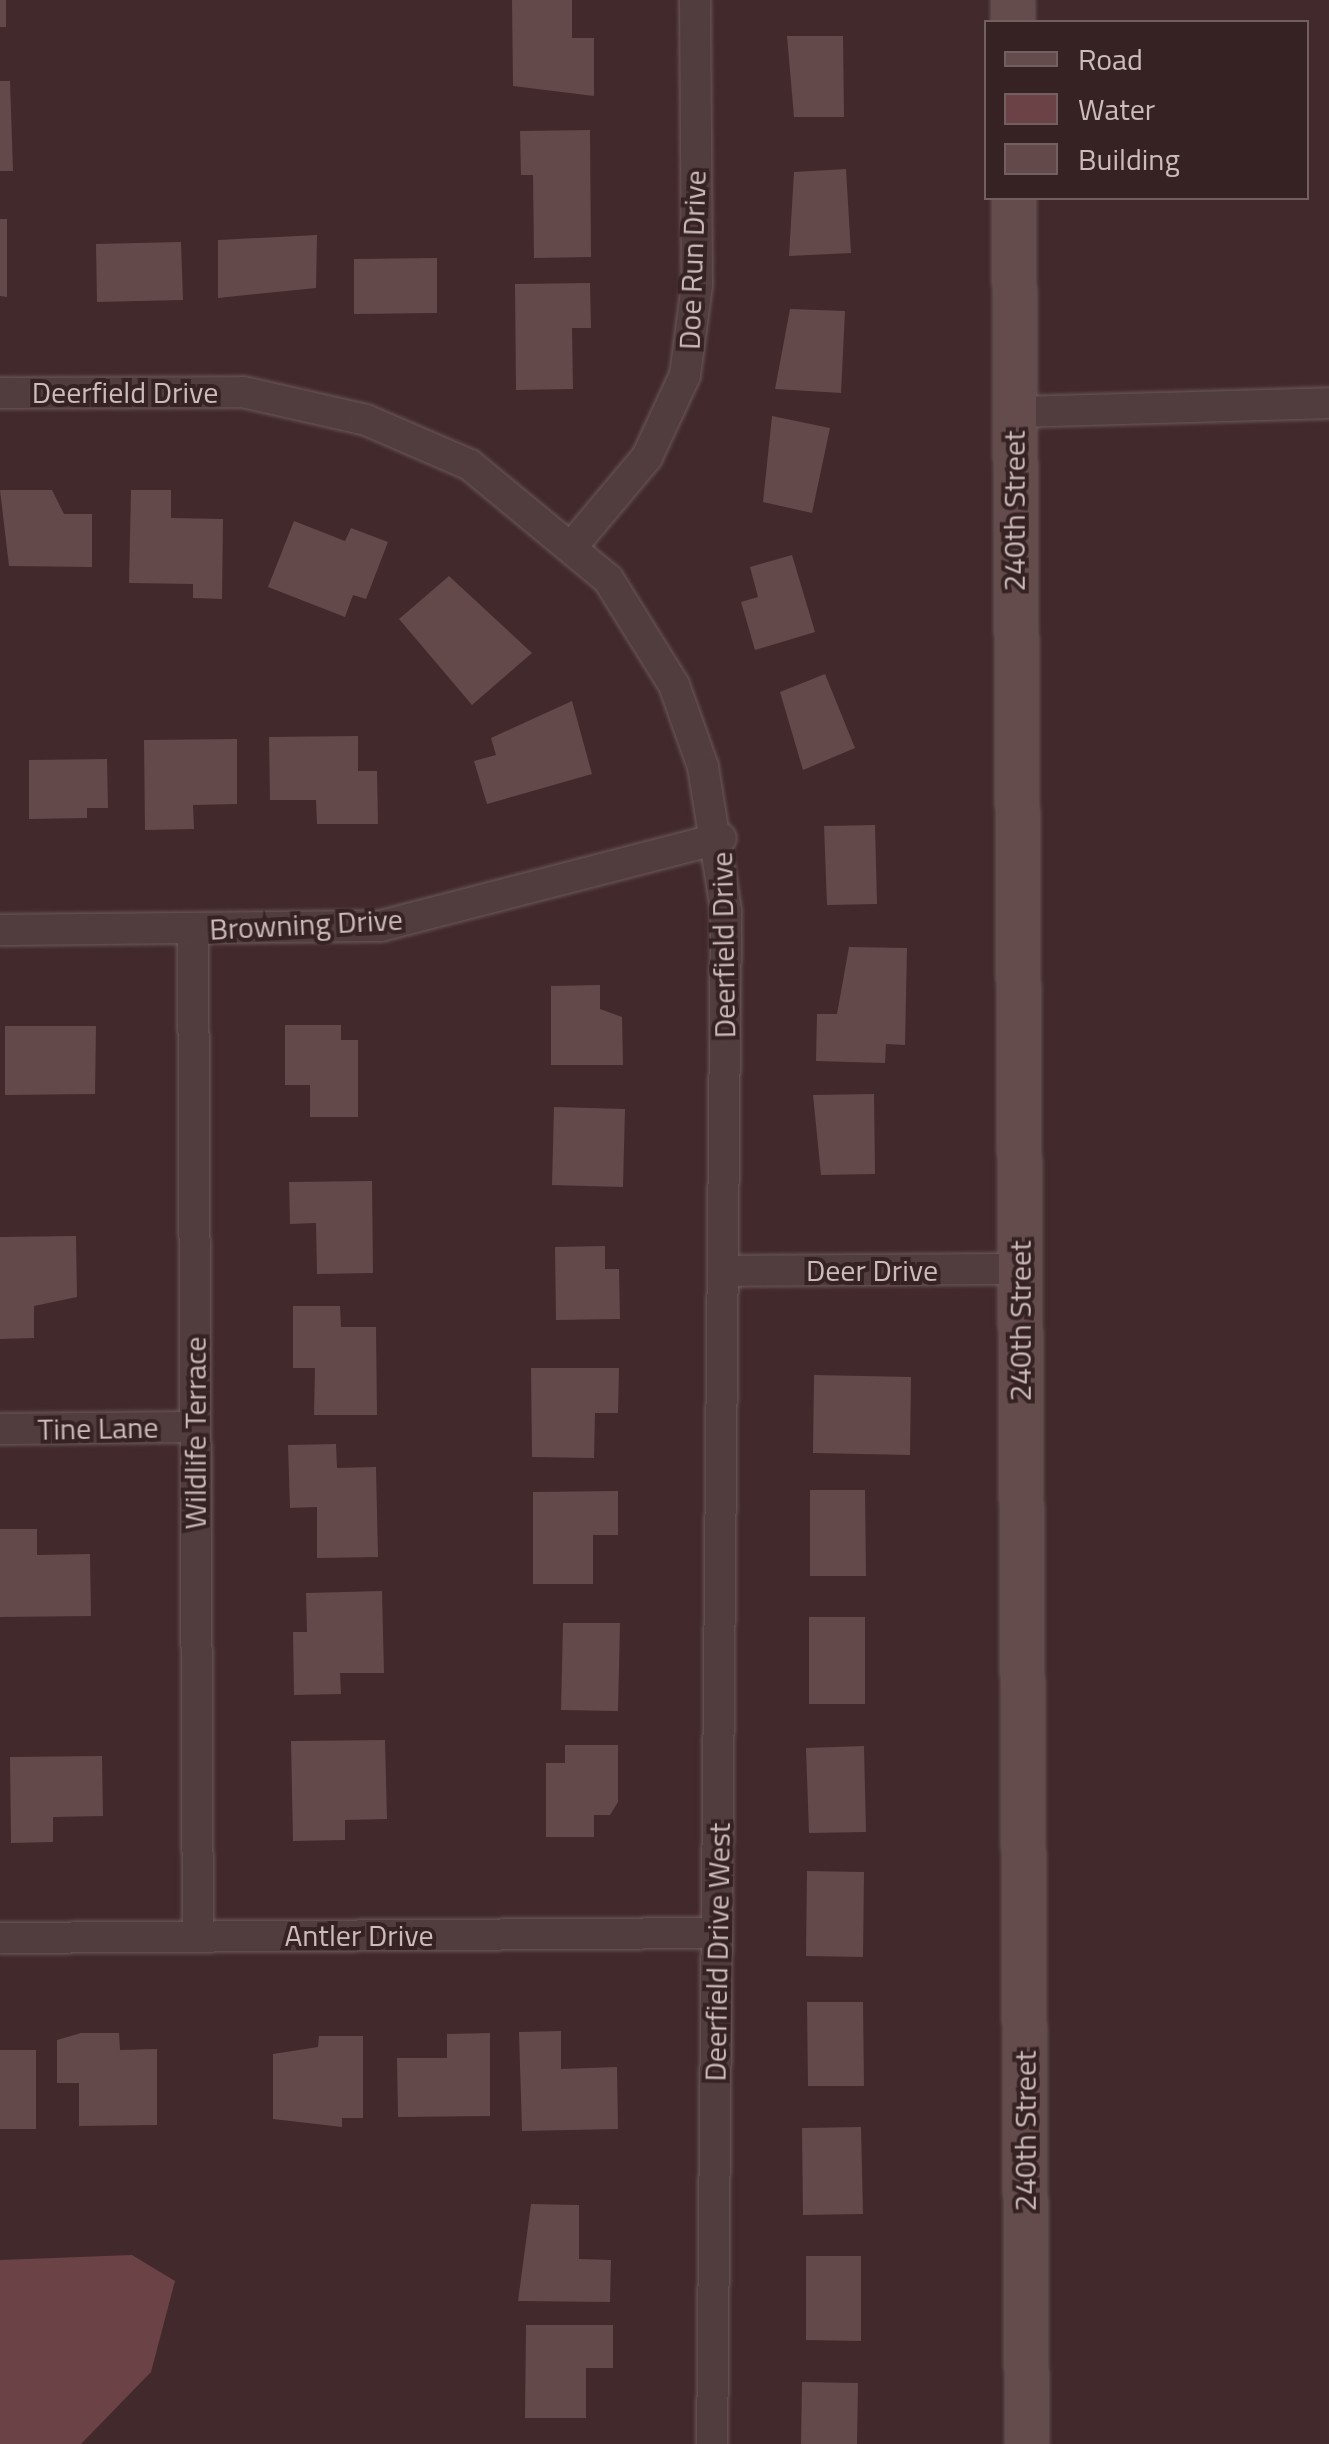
<!DOCTYPE html>
<style>
body{margin:0}
#map{position:relative;width:1329px;height:2444px;overflow:hidden;background:#42292b;font-family:"Titillium Web",sans-serif}
div>[style]{position:absolute}
[style*='--x']{left:calc(var(--x)*1px);top:calc(var(--y)*1px);width:calc(var(--w)*1px);rotate:calc(var(--a)*1deg)}
.water>*{inset:0;background:#6b4245}
.building>*{inset:0;background:#63494a}
.roads{filter:drop-shadow(0 0 2px #6c5959) drop-shadow(0 0 2px #6c5959)}
.street>*{height:30px;margin:-15px;padding:0 15px;transform-origin:15px;border-radius:15px;background:#523d3e}
.secondary>*{height:42px;margin:-21px;padding:0 21px;transform-origin:21px;border-radius:21px;background:#644c4c}
span{translate:-50% -50%;white-space:nowrap;text-align:center;line-height:1.15;-webkit-text-stroke:8px #372223;paint-order:stroke}
.street-label{font-size:30px;color:#cbbbbb}
.legend{position:absolute;left:984px;top:20px;width:325px;height:180px;box-sizing:border-box;background:#372223;border:2px solid #725f60;margin:0;padding:12px 18px;list-style:none;font-size:30px;color:#cbbbbb}
.legend li{display:flex;align-items:center;gap:20px;height:50px}
.legend b{width:50px;border:2px solid #725f60}
</style>
<div id="map">
<div class="water">
<i style="clip-path:polygon(132px 2255px,175px 2281px,151px 2372px,81px 2444px,0 2444px,0 2260px)"></i>
</div>
<div class="building">
<i style="clip-path:polygon(0 0,6px 0,6px 27px,0 27px)"></i>
<i style="clip-path:polygon(512px 0,572px 0,572px 38px,594px 38px,594px 96px,513px 86px)"></i>
<i style="clip-path:polygon(787px 36px,843px 36px,844px 117px,794px 117px)"></i>
<i style="clip-path:polygon(0 81px,10px 81px,13px 171px,0 171px)"></i>
<i style="clip-path:polygon(590px 130px,591px 257px,534px 258px,533px 175px,521px 175px,520px 131px)"></i>
<i style="clip-path:polygon(846px 169px,851px 253px,789px 256px,794px 172px)"></i>
<i style="clip-path:polygon(0 219px,7px 219px,7px 297px,0 296px)"></i>
<i style="clip-path:polygon(317px 235px,316px 288px,218px 298px,218px 240px)"></i>
<i style="clip-path:polygon(181px 242px,183px 300px,97px 302px,96px 244px)"></i>
<i style="clip-path:polygon(437px 258px,437px 313px,354px 314px,354px 259px)"></i>
<i style="clip-path:polygon(590px 283px,591px 328px,572px 328px,573px 389px,516px 390px,515px 284px)"></i>
<i style="clip-path:polygon(790px 309px,845px 311px,841px 393px,775px 389px)"></i>
<i style="clip-path:polygon(772px 416px,830px 428px,812px 513px,763px 502px)"></i>
<i style="clip-path:polygon(0 490px,52px 490px,64px 514px,92px 514px,92px 567px,9px 566px)"></i>
<i style="clip-path:polygon(131px 490px,171px 490px,171px 518px,223px 519px,222px 599px,193px 598px,193px 584px,129px 583px)"></i>
<i style="clip-path:polygon(294px 521px,345px 541px,351px 528px,388px 542px,366px 599px,353px 595px,345px 617px,268px 587px)"></i>
<i style="clip-path:polygon(792px 555px,815px 632px,755px 650px,741px 602px,758px 597px,750px 567px)"></i>
<i style="clip-path:polygon(449px 576px,532px 653px,472px 705px,399px 619px)"></i>
<i style="clip-path:polygon(825px 674px,855px 748px,803px 770px,780px 692px)"></i>
<i style="clip-path:polygon(572px 701px,592px 774px,487px 804px,474px 761px,496px 755px,491px 738px)"></i>
<i style="clip-path:polygon(358px 736px,358px 771px,377px 771px,378px 824px,317px 824px,316px 800px,270px 800px,269px 737px)"></i>
<i style="clip-path:polygon(237px 739px,237px 804px,193px 805px,194px 829px,145px 830px,144px 740px)"></i>
<i style="clip-path:polygon(107px 759px,108px 808px,87px 808px,87px 818px,29px 819px,29px 760px)"></i>
<i style="clip-path:polygon(875px 825px,877px 904px,827px 905px,824px 826px)"></i>
<i style="clip-path:polygon(849px 947px,907px 948px,905px 1045px,886px 1044px,885px 1063px,816px 1061px,817px 1014px,837px 1014px)"></i>
<i style="clip-path:polygon(600px 985px,600px 1009px,622px 1017px,623px 1065px,551px 1065px,551px 986px)"></i>
<i style="clip-path:polygon(285px 1025px,341px 1025px,341px 1040px,358px 1040px,358px 1117px,310px 1117px,310px 1085px,285px 1085px)"></i>
<i style="clip-path:polygon(5px 1026px,96px 1026px,95px 1094px,5px 1095px)"></i>
<i style="clip-path:polygon(874px 1094px,875px 1174px,821px 1175px,813px 1095px)"></i>
<i style="clip-path:polygon(554px 1107px,625px 1109px,623px 1187px,552px 1185px)"></i>
<i style="clip-path:polygon(372px 1181px,373px 1273px,317px 1274px,316px 1223px,290px 1224px,289px 1182px)"></i>
<i style="clip-path:polygon(76px 1236px,77px 1297px,34px 1306px,34px 1338px,0 1339px,0 1237px)"></i>
<i style="clip-path:polygon(605px 1246px,605px 1269px,619px 1269px,620px 1319px,556px 1320px,555px 1247px)"></i>
<i style="clip-path:polygon(293px 1306px,340px 1306px,341px 1327px,376px 1327px,377px 1415px,314px 1415px,315px 1368px,293px 1368px)"></i>
<i style="clip-path:polygon(531px 1368px,619px 1368px,618px 1413px,595px 1413px,594px 1458px,532px 1457px)"></i>
<i style="clip-path:polygon(814px 1375px,911px 1377px,910px 1455px,813px 1453px)"></i>
<i style="clip-path:polygon(336px 1444px,337px 1468px,376px 1467px,378px 1557px,317px 1558px,317px 1507px,290px 1508px,288px 1445px)"></i>
<i style="clip-path:polygon(810px 1490px,865px 1490px,866px 1576px,810px 1576px)"></i>
<i style="clip-path:polygon(618px 1491px,618px 1535px,593px 1535px,593px 1584px,533px 1584px,533px 1492px)"></i>
<i style="clip-path:polygon(0 1529px,37px 1529px,37px 1555px,90px 1554px,91px 1616px,0 1617px)"></i>
<i style="clip-path:polygon(382px 1591px,384px 1673px,340px 1673px,341px 1694px,294px 1695px,293px 1632px,307px 1632px,306px 1593px)"></i>
<i style="clip-path:polygon(809px 1617px,865px 1617px,865px 1704px,809px 1704px)"></i>
<i style="clip-path:polygon(563px 1623px,620px 1623px,618px 1711px,561px 1710px)"></i>
<i style="clip-path:polygon(385px 1740px,387px 1819px,345px 1820px,345px 1840px,293px 1841px,291px 1741px)"></i>
<i style="clip-path:polygon(565px 1745px,618px 1745px,618px 1802px,610px 1815px,594px 1815px,594px 1837px,546px 1837px,546px 1763px,565px 1763px)"></i>
<i style="clip-path:polygon(864px 1746px,866px 1832px,809px 1833px,806px 1748px)"></i>
<i style="clip-path:polygon(102px 1756px,103px 1816px,53px 1817px,53px 1842px,11px 1843px,10px 1757px)"></i>
<i style="clip-path:polygon(807px 1871px,864px 1872px,863px 1957px,806px 1956px)"></i>
<i style="clip-path:polygon(807px 2002px,863px 2002px,864px 2086px,808px 2086px)"></i>
<i style="clip-path:polygon(561px 2031px,561px 2069px,617px 2067px,618px 2129px,522px 2131px,519px 2032px)"></i>
<i style="clip-path:polygon(81px 2033px,119px 2033px,120px 2050px,157px 2049px,157px 2125px,79px 2126px,79px 2083px,57px 2083px,57px 2040px)"></i>
<i style="clip-path:polygon(490px 2033px,490px 2116px,398px 2117px,397px 2058px,447px 2058px,447px 2034px)"></i>
<i style="clip-path:polygon(319px 2036px,363px 2036px,363px 2118px,342px 2118px,342px 2127px,273px 2119px,273px 2054px,318px 2047px)"></i>
<i style="clip-path:polygon(0 2050px,36px 2050px,36px 2129px,0 2129px)"></i>
<i style="clip-path:polygon(861px 2127px,863px 2214px,803px 2215px,802px 2128px)"></i>
<i style="clip-path:polygon(531px 2204px,579px 2205px,579px 2259px,611px 2260px,610px 2302px,518px 2301px)"></i>
<i style="clip-path:polygon(806px 2256px,861px 2256px,861px 2341px,806px 2340px)"></i>
<i style="clip-path:polygon(526px 2325px,613px 2325px,613px 2368px,586px 2368px,586px 2418px,525px 2418px)"></i>
<i style="clip-path:polygon(802px 2382px,858px 2383px,857px 2444px,801px 2444px)"></i>
</div>
<div class="roads">
<div class="street">
<i style="--x:0;--y:393;--w:243;--a:-0.2"></i>
<i style="--x:243;--y:392;--w:126;--a:12.8"></i>
<i style="--x:366;--y:420;--w:113;--a:23.4"></i>
<i style="--x:470;--y:465;--w:179;--a:39.6"></i>
<i style="--x:608;--y:579;--w:125;--a:58.1"></i>
<i style="--x:674;--y:685;--w:87;--a:70.5"></i>
<i style="--x:703;--y:767;--w:146;--a:80.9"></i>
<i style="--x:726;--y:911;--w:1533;--a:90.52"></i>
<i style="--x:1014;--y:412;--w:315;--a:-1.6"></i>
<i style="--x:574;--y:544;--w:114;--a:-50"></i>
<i style="--x:647;--y:457;--w:90;--a:-65.1"></i>
<i style="--x:685;--y:375;--w:91;--a:-82.4"></i>
<i style="--x:697;--y:285;--w:285;--a:-90.4"></i>
<i style="--x:193;--y:929;--w:1007;--a:89.72"></i>
<i style="--x:0;--y:930;--w:381;--a:-0.6"></i>
<i style="--x:381;--y:926;--w:351;--a:-14.5"></i>
<i style="--x:725;--y:1271;--w:295;--a:-0.4"></i>
<i style="--x:0;--y:1429;--w:195;--a:-0.6"></i>
<i style="--x:0;--y:1938;--w:717;--a:-0.4"></i>
</div>
<div class="secondary">
<i style="--x:1013;--y:0;--w:22;--a:90"></i>
<i style="--x:1014;--y:198;--w:2246;--a:89.67"></i>
</div>
</div>
<div class="street-label">
<span style="left:692px;top:260px;rotate:-88deg">Doe Run Drive</span>
<span style="left:125px;top:392px">Deerfield Drive</span>
<span style="left:1014px;top:511px;rotate:-90deg">240th Street</span>
<span style="left:306px;top:924px;rotate:-3deg">Browning Drive</span>
<span style="left:723px;top:945px;rotate:-91deg">Deerfield Drive</span>
<span style="left:872px;top:1270px">Deer Drive</span>
<span style="left:1020px;top:1321px;rotate:-90deg">240th Street</span>
<span style="left:98px;top:1428px;rotate:-1deg">Tine Lane</span>
<span style="left:195px;top:1433px;rotate:-90deg">Wildlife Terrace</span>
<span style="left:359px;top:1935px">Antler Drive</span>
<span style="left:717px;top:1952px;rotate:-89deg">Deerfield Drive West</span>
<span style="left:1025px;top:2131px;rotate:-90deg">240th Street</span>
</div>
<ul class="legend">
<li><b style="height:12px;background:#644c4c"></b>Road</li>
<li><b style="height:28px;background:#6b4245"></b>Water</li>
<li><b style="height:28px;background:#63494a"></b>Building</li>
</ul>
</div>
